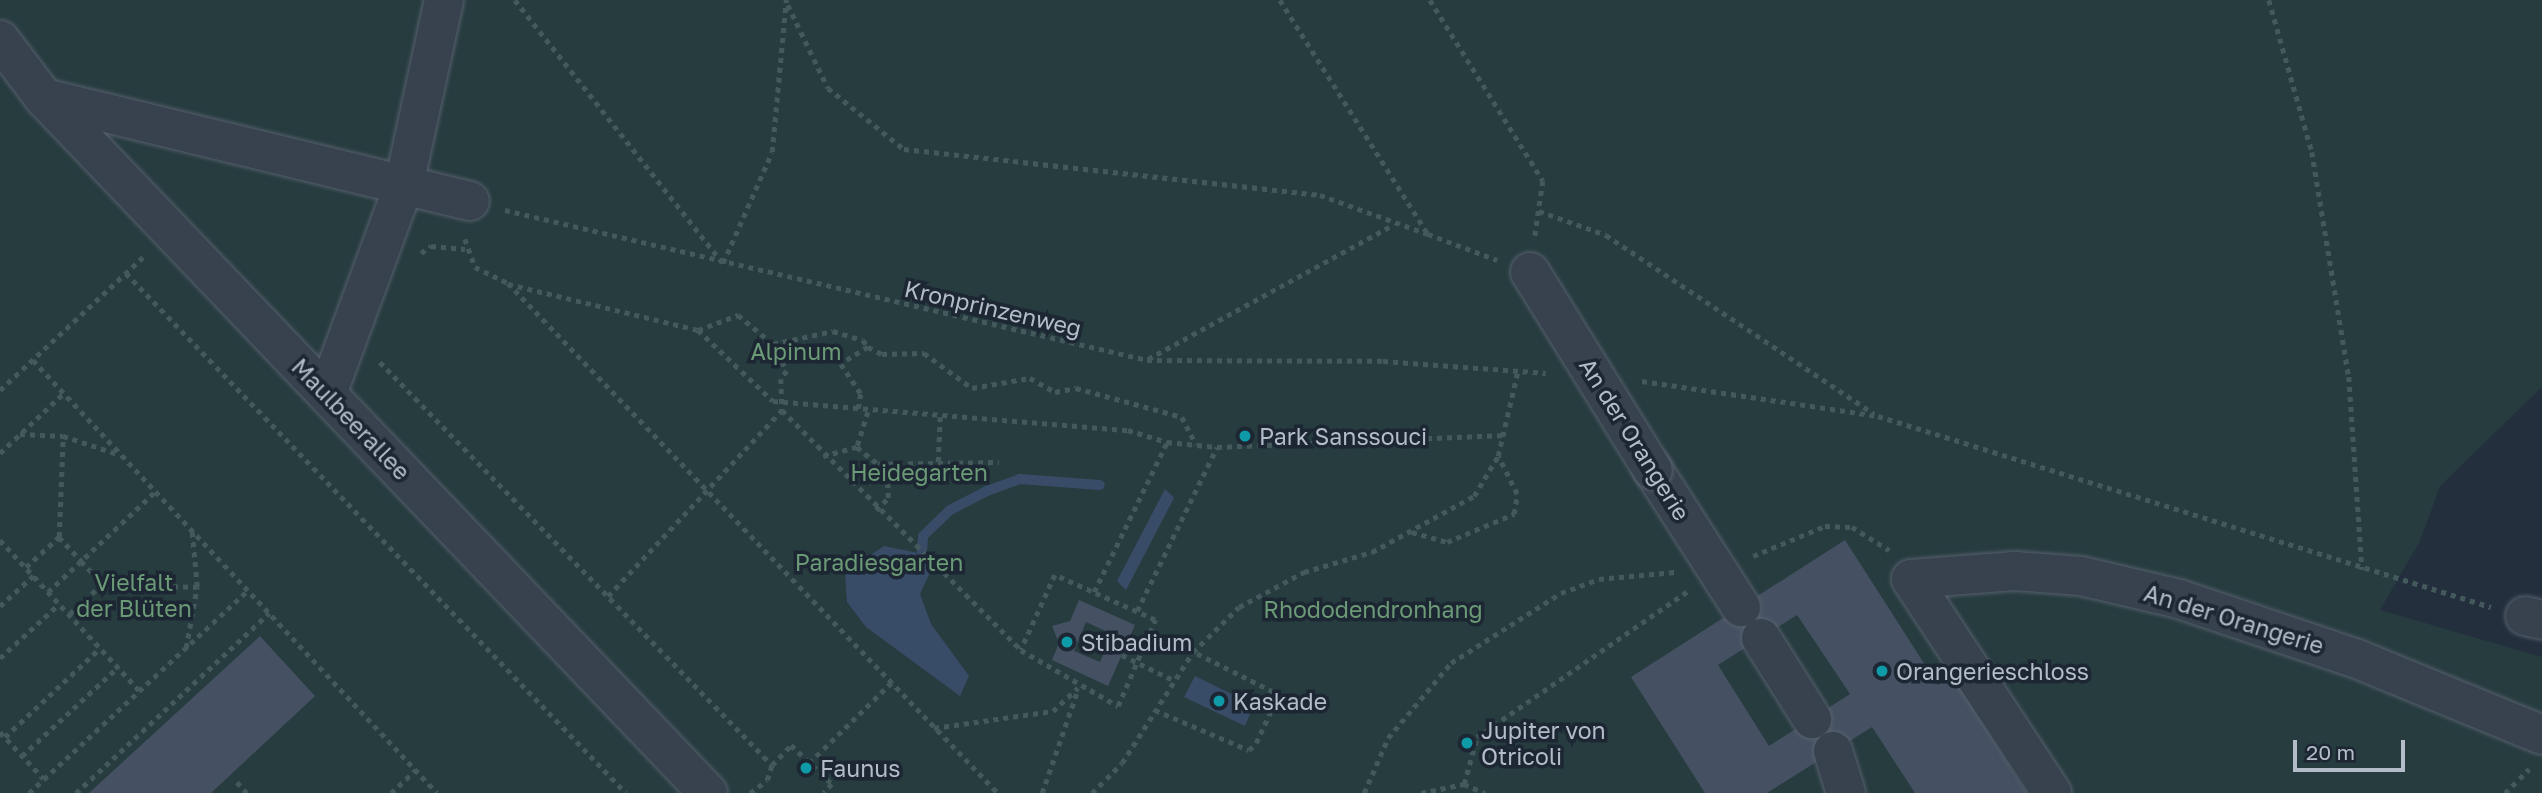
<!DOCTYPE html>
<meta charset="utf-8">
<style>
body{margin:0}
#map{position:relative;width:2542px;height:793px;overflow:hidden;background:#242f3e;font-family:"Golos Text",sans-serif}
div>[style]{position:absolute}
[style*='--x']{left:calc(var(--x)*1px);top:calc(var(--y)*1px);width:calc(var(--w)*1px);rotate:calc(var(--a)*1deg)}
.green>*{inset:0;background:#263c3f}
.water>*{inset:0;background:#394c67}
.stream>*{height:10px;margin:-5px;padding:0 5px;transform-origin:5px;border-radius:5px;background:#394c67}
.building>*{inset:0;background:#455162}
.path>*{height:4.5px;margin-top:-2.25px;transform-origin:0;background:repeating-linear-gradient(90deg,#44595c 0 5px,transparent 0 10px)}
.roads{filter:drop-shadow(0 0 2px #565f6c) drop-shadow(0 0 2px #565f6c)}
.minor>*{height:38px;margin:-19px;padding:0 19px;transform-origin:19px;border-radius:19px;background:#38414e}
.bridges{filter:drop-shadow(0 0 2px #565f6c) drop-shadow(0 0 2px #565f6c)}
.minor-bridge>*{height:38px;margin:-19px;padding:0 19px;transform-origin:19px;border-radius:19px;background:#38414e}
.dots>*{width:19px;height:19px;translate:-50% -50%;box-sizing:border-box;border:4px solid #1d2633;border-radius:50%}
span{translate:-50% -50%;white-space:nowrap;text-align:center;line-height:1.15;-webkit-text-stroke:7px #1d2633;paint-order:stroke}
.street-label{font-size:23px;color:#b4bcc9}
.park-label{font-size:23px;color:#6b9a76}
.poi-label{font-size:23px;color:#b4bcc9}
.left{translate:0 -50%;text-align:left}
.scale{position:absolute;left:2293px;top:740px;width:112px;height:32px;box-sizing:border-box;border:4px solid #b4bcc9;border-top:0;padding-left:9px;font-size:21px;line-height:24px;white-space:nowrap;color:#b4bcc9;-webkit-text-stroke:5px #1d2633;paint-order:stroke}
</style>
<div id="map">
<div class="green">
<i style="clip-path:polygon(0 0,2542px 0,2542px 387px,2440px 486px,2420px 541px,2380px 610px,2542px 657px,2542px 793px,0 793px)"></i>
</div>
<div class="water">
<i style="clip-path:polygon(1165px 489px,1174px 498px,1126px 590px,1117px 581px)"></i>
<i style="clip-path:polygon(884px 546px,928px 555px,932px 568px,920px 594px,931px 624px,969px 676px,960px 696px,866px 627px,847px 602px,845px 572px)"></i>
<i style="clip-path:polygon(1195px 676px,1254px 705px,1245px 726px,1184px 697px)"></i>
</div>
<div class="stream">
<i style="--x:922;--y:552;--w:16;--a:-86"></i>
<i style="--x:923;--y:536;--w:37;--a:-44"></i>
<i style="--x:950;--y:510;--w:42;--a:-27.2"></i>
<i style="--x:987;--y:491;--w:35;--a:-20"></i>
<i style="--x:1020;--y:479;--w:80;--a:4.3"></i>
</div>
<div class="building">
<i style="clip-path:polygon(evenodd,1845px 540px,1938px 685px,1952px 676px,2027px 793px,1915px 793px,1872px 727px,1767px 793px,1705px 793px,1631px 677px,1845px 540px,1797px 615px,1850px 694px,1769px 746px,1718px 665px,1797px 615px)"></i>
<i style="clip-path:polygon(evenodd,1079px 600px,1135px 625px,1108px 686px,1052px 660px,1059px 643px,1052px 626px,1070px 621px,1079px 600px,1086px 622px,1112px 634px,1100px 662px,1074px 651px,1086px 622px)"></i>
<i style="clip-path:polygon(260px 636px,315px 696px,211px 793px,89px 793px)"></i>
</div>
<div class="path">
<i style="--x:515;--y:0;--w:335;--a:51.7"></i>
<i style="--x:723;--y:263;--w:121;--a:-66.2"></i>
<i style="--x:772;--y:152;--w:153;--a:-84.7"></i>
<i style="--x:1280;--y:0;--w:277;--a:57.7"></i>
<i style="--x:1428;--y:234;--w:74;--a:20.6"></i>
<i style="--x:1430;--y:0;--w:213;--a:58"></i>
<i style="--x:1543;--y:181;--w:56;--a:98.3"></i>
<i style="--x:2269;--y:0;--w:158;--a:74.2"></i>
<i style="--x:2312;--y:152;--w:228;--a:80.7"></i>
<i style="--x:2349;--y:377;--w:193;--a:86.1"></i>
<i style="--x:788;--y:5;--w:92;--a:64.3"></i>
<i style="--x:828;--y:88;--w:97;--a:38.8"></i>
<i style="--x:904;--y:149;--w:419;--a:6.3"></i>
<i style="--x:1320;--y:195;--w:115;--a:19.9"></i>
<i style="--x:505;--y:210;--w:659;--a:13.15"></i>
<i style="--x:1147;--y:360;--w:236;--a:0.2"></i>
<i style="--x:1383;--y:361;--w:163;--a:4.2"></i>
<i style="--x:1539;--y:211;--w:71;--a:19.7"></i>
<i style="--x:1606;--y:235;--w:322;--a:33.7"></i>
<i style="--x:465;--y:239;--w:30;--a:70"></i>
<i style="--x:475;--y:267;--w:37;--a:26"></i>
<i style="--x:508;--y:283;--w:707;--a:46.15"></i>
<i style="--x:421;--y:253;--w:12;--a:-35"></i>
<i style="--x:431;--y:246;--w:34;--a:5"></i>
<i style="--x:126;--y:273;--w:721;--a:46.12"></i>
<i style="--x:508;--y:284;--w:195;--a:13.6"></i>
<i style="--x:698;--y:330;--w:103;--a:43.4"></i>
<i style="--x:773;--y:401;--w:356;--a:4.7"></i>
<i style="--x:1128;--y:430;--w:41;--a:17.1"></i>
<i style="--x:1167;--y:442;--w:50;--a:5.7"></i>
<i style="--x:1217;--y:447;--w:288;--a:-2.4"></i>
<i style="--x:698;--y:330;--w:43;--a:-20.6"></i>
<i style="--x:738;--y:315;--w:45;--a:39.6"></i>
<i style="--x:773;--y:344;--w:61;--a:-12.2"></i>
<i style="--x:833;--y:331;--w:31;--a:17"></i>
<i style="--x:863;--y:340;--w:9;--a:54"></i>
<i style="--x:868;--y:347;--w:32;--a:148"></i>
<i style="--x:841;--y:364;--w:36;--a:56"></i>
<i style="--x:861;--y:394;--w:17;--a:100"></i>
<i style="--x:773;--y:344;--w:30;--a:63"></i>
<i style="--x:787;--y:371;--w:10;--a:127"></i>
<i style="--x:781;--y:379;--w:31;--a:88"></i>
<i style="--x:782;--y:410;--w:339;--a:45.1"></i>
<i style="--x:1021;--y:650;--w:112;--a:30"></i>
<i style="--x:1118;--y:706;--w:94;--a:-66.7"></i>
<i style="--x:1155;--y:620;--w:110;--a:-155.8"></i>
<i style="--x:1055;--y:575;--w:82;--a:114.4"></i>
<i style="--x:868;--y:347;--w:16;--a:27"></i>
<i style="--x:882;--y:354;--w:42;--a:-1.4"></i>
<i style="--x:924;--y:353;--w:59;--a:36.1"></i>
<i style="--x:972;--y:388;--w:59;--a:-9.8"></i>
<i style="--x:1030;--y:378;--w:29;--a:29"></i>
<i style="--x:1055;--y:392;--w:21;--a:-11"></i>
<i style="--x:1076;--y:388;--w:110;--a:15.3"></i>
<i style="--x:1182;--y:417;--w:31;--a:63"></i>
<i style="--x:1148;--y:359;--w:279;--a:-28.7"></i>
<i style="--x:33;--y:360;--w:592;--a:46.98"></i>
<i style="--x:380;--y:362;--w:562;--a:45.79"></i>
<i style="--x:772;--y:765;--w:28;--a:-46"></i>
<i style="--x:791;--y:745;--w:57;--a:43.6"></i>
<i style="--x:832;--y:784;--w:12;--a:132"></i>
<i style="--x:1642;--y:381;--w:239;--a:8.4"></i>
<i style="--x:1878;--y:416;--w:642;--a:17.31"></i>
<i style="--x:0;--y:390;--w:195;--a:-42.9"></i>
<i style="--x:868;--y:412;--w:37;--a:107"></i>
<i style="--x:857;--y:447;--w:27;--a:39"></i>
<i style="--x:878;--y:464;--w:121;--a:-0.9"></i>
<i style="--x:20;--y:434;--w:43;--a:2.7"></i>
<i style="--x:63;--y:436;--w:58;--a:18.1"></i>
<i style="--x:0;--y:453;--w:88;--a:-43.2"></i>
<i style="--x:823;--y:456;--w:35;--a:-15"></i>
<i style="--x:938;--y:462;--w:45;--a:-87.5"></i>
<i style="--x:876;--y:510;--w:17;--a:-45"></i>
<i style="--x:888;--y:498;--w:32;--a:-92"></i>
<i style="--x:1412;--y:532;--w:36;--a:16"></i>
<i style="--x:1447;--y:542;--w:73;--a:-22.7"></i>
<i style="--x:1514;--y:514;--w:20;--a:-81"></i>
<i style="--x:1517;--y:494;--w:42;--a:-116.6"></i>
<i style="--x:59;--y:537;--w:101;--a:-87.7"></i>
<i style="--x:0;--y:540;--w:206;--a:47.2"></i>
<i style="--x:1753;--y:556;--w:78;--a:-22.6"></i>
<i style="--x:1825;--y:526;--w:27;--a:2"></i>
<i style="--x:1852;--y:527;--w:44;--a:31.9"></i>
<i style="--x:26;--y:567;--w:45;--a:-42.3"></i>
<i style="--x:59;--y:537;--w:33;--a:47"></i>
<i style="--x:81;--y:561;--w:32;--a:46"></i>
<i style="--x:103;--y:584;--w:46;--a:137.6"></i>
<i style="--x:103;--y:584;--w:94;--a:1.8"></i>
<i style="--x:48;--y:592;--w:146;--a:-43.1"></i>
<i style="--x:1094;--y:592;--w:167;--a:-64"></i>
<i style="--x:608;--y:596;--w:255;--a:-46.9"></i>
<i style="--x:0;--y:606;--w:45;--a:-42.3"></i>
<i style="--x:1137;--y:611;--w:182;--a:-64"></i>
<i style="--x:186;--y:648;--w:62;--a:-79.8"></i>
<i style="--x:197;--y:587;--w:55;--a:-95.2"></i>
<i style="--x:1122;--y:655;--w:57;--a:26.1"></i>
<i style="--x:0;--y:658;--w:80;--a:-42.5"></i>
<i style="--x:1155;--y:710;--w:102;--a:23.1"></i>
<i style="--x:1249;--y:750;--w:10;--a:-45"></i>
<i style="--x:1256;--y:743;--w:47;--a:-65.1"></i>
<i style="--x:1276;--y:700;--w:9;--a:-111"></i>
<i style="--x:1273;--y:692;--w:89;--a:-153.4"></i>
<i style="--x:934;--y:728;--w:120;--a:-8.1"></i>
<i style="--x:1053;--y:711;--w:34;--a:-43"></i>
<i style="--x:0;--y:732;--w:64;--a:46.9"></i>
<i style="--x:5;--y:737;--w:130;--a:-43.1"></i>
<i style="--x:22;--y:756;--w:131;--a:-42.8"></i>
<i style="--x:809;--y:763;--w:116;--a:-44.3"></i>
<i style="--x:237;--y:782;--w:15;--a:48"></i>
<i style="--x:1464;--y:784;--w:49;--a:-74.5"></i>
<i style="--x:1477;--y:737;--w:257;--a:-34.7"></i>
<i style="--x:29;--y:793;--w:299;--a:-42.8"></i>
<i style="--x:76;--y:793;--w:264;--a:-43"></i>
<i style="--x:391;--y:793;--w:34;--a:-43"></i>
<i style="--x:750;--y:793;--w:21;--a:-37"></i>
<i style="--x:767;--y:780;--w:16;--a:-72"></i>
<i style="--x:1042;--y:793;--w:110;--a:-70.9"></i>
<i style="--x:1092;--y:793;--w:42;--a:-45"></i>
<i style="--x:1122;--y:763;--w:132;--a:-57.4"></i>
<i style="--x:1193;--y:652;--w:64;--a:-44.4"></i>
<i style="--x:1239;--y:607;--w:74;--a:-28.3"></i>
<i style="--x:1304;--y:572;--w:71;--a:-16.4"></i>
<i style="--x:1372;--y:552;--w:116;--a:-28.8"></i>
<i style="--x:1474;--y:496;--w:47;--a:-59"></i>
<i style="--x:1498;--y:456;--w:88;--a:-76.9"></i>
<i style="--x:1364;--y:793;--w:60;--a:-66.4"></i>
<i style="--x:1388;--y:738;--w:98;--a:-50"></i>
<i style="--x:1451;--y:663;--w:130;--a:-32.5"></i>
<i style="--x:1561;--y:593;--w:40;--a:-20.2"></i>
<i style="--x:1599;--y:579;--w:76;--a:-5.3"></i>
<i style="--x:1421;--y:793;--w:44;--a:-11.8"></i>
<i style="--x:1464;--y:784;--w:23;--a:23"></i>
<i style="--x:2505;--y:793;--w:34;--a:-45"></i>
</div>
<div class="roads">
<div class="minor">
<i style="--x:0;--y:40;--w:73;--a:52.8"></i>
<i style="--x:44;--y:98;--w:961;--a:46.31"></i>
<i style="--x:44;--y:98;--w:438;--a:13.6"></i>
<i style="--x:327;--y:394;--w:223;--a:-69.8"></i>
<i style="--x:404;--y:185;--w:189;--a:-77.8"></i>
<i style="--x:1653;--y:470;--w:163;--a:57.3"></i>
<i style="--x:2525;--y:616;--w:17;--a:13"></i>
<i style="--x:1761;--y:638;--w:96;--a:57.8"></i>
<i style="--x:1833;--y:751;--w:44;--a:72.8"></i>
<i style="--x:2052;--y:793;--w:256;--a:-123.4"></i>
<i style="--x:1911;--y:579;--w:104;--a:-4.4"></i>
<i style="--x:2015;--y:571;--w:66;--a:4.3"></i>
<i style="--x:2081;--y:576;--w:101;--a:13.2"></i>
<i style="--x:2179;--y:599;--w:188;--a:18.6"></i>
<i style="--x:2357;--y:659;--w:200;--a:22.3"></i>
</div>
</div>
<div class="bridges">
<div class="minor-bridge">
<i style="--x:1530;--y:272;--w:233;--a:58.2"></i>
</div>
</div>
<div class="dots">
<i style="left:1245px;top:436px;background:#0f9aa8"></i>
<i style="left:1067px;top:642px;background:#0f9aa8"></i>
<i style="left:1882px;top:671px;background:#0f9aa8"></i>
<i style="left:1219px;top:701px;background:#0f9aa8"></i>
<i style="left:1467px;top:743px;background:#0f9aa8"></i>
<i style="left:806px;top:768px;background:#0f9aa8"></i>
</div>
<div class="street-label">
<span style="left:993px;top:308px;rotate:13deg">Kronprinzenweg</span>
<span style="left:351px;top:419px;rotate:46deg">Maulbeerallee</span>
<span style="left:1635px;top:439px;rotate:58deg">An der Orangerie</span>
<span style="left:2234px;top:619px;rotate:17deg">An der Orangerie</span>
</div>
<div class="park-label">
<span style="left:796px;top:351px">Alpinum</span>
<span style="left:919px;top:472px">Heidegarten</span>
<span style="left:879px;top:562px">Paradiesgarten</span>
<span style="left:134px;top:595px">Vielfalt<br>der Blüten</span>
<span style="left:1373px;top:609px">Rhododendronhang</span>
</div>
<div class="poi-label">
<span class="left" style="left:1259px;top:436px">Park Sanssouci</span>
<span class="left" style="left:1081px;top:642px">Stibadium</span>
<span class="left" style="left:1896px;top:671px">Orangerieschloss</span>
<span class="left" style="left:1233px;top:701px">Kaskade</span>
<span class="left" style="left:1481px;top:743px">Jupiter von<br>Otricoli</span>
<span class="left" style="left:820px;top:768px">Faunus</span>
</div>
<div class="scale">20 m</div>
</div>
